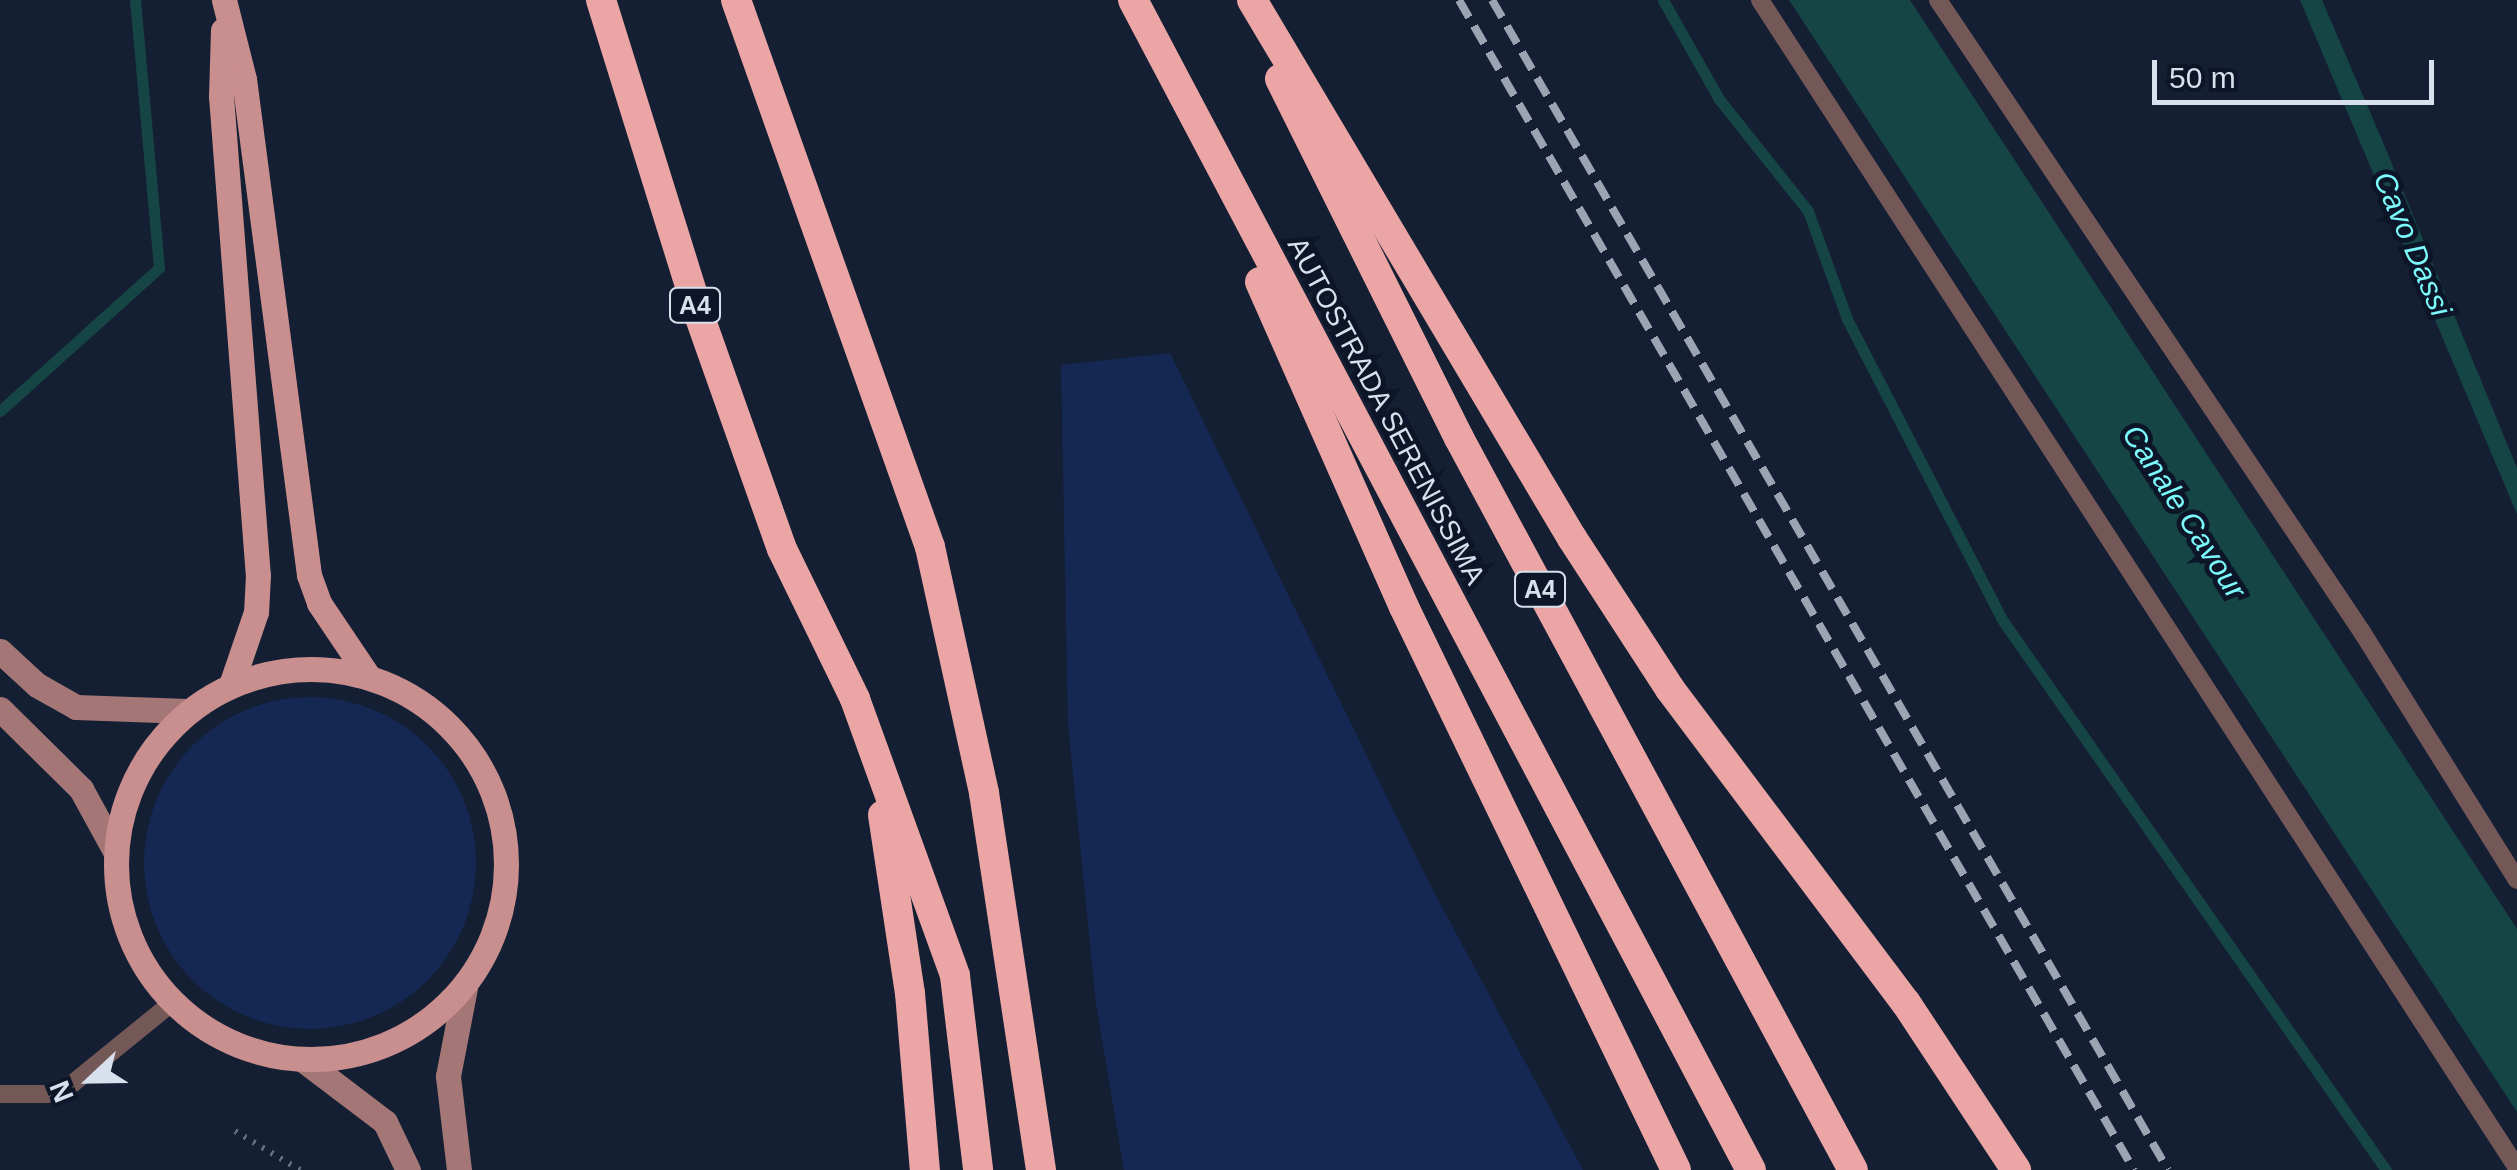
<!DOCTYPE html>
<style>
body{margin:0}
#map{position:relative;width:2517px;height:1170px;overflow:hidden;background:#151f33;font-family:Arial,sans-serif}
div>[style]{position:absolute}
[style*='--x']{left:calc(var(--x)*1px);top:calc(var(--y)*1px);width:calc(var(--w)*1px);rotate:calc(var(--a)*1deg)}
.green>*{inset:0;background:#142853}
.round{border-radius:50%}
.water>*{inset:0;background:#164545}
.stream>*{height:11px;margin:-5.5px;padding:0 5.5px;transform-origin:5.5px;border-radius:5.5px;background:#164545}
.path>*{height:6px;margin-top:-3px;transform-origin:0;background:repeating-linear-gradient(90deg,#636c7d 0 2.5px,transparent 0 10.5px)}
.lane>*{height:18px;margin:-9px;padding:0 9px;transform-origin:9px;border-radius:9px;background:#745857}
.secondary>*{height:25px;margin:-12.5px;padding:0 12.5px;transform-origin:12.5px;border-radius:12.5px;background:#a47776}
.primary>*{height:25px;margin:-12.5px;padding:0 12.5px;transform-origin:12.5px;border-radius:12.5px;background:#c98f8e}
.primary>.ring{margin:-12.5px;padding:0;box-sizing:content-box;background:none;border:25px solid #c98f8e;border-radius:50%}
.highway>*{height:30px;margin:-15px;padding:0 15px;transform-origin:15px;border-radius:15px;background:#eba5a4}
.rail>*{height:8px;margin-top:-4px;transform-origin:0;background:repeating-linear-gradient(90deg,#9ca4b3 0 20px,transparent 0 30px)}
span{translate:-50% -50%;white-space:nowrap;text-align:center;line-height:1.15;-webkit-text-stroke:10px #0d1629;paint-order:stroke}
.shield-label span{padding:2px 8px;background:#0d1629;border:2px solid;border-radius:8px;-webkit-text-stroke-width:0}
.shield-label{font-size:25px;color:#d8dfed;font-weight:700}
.street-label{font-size:28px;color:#d8dfed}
.water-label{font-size:30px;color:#7cfbfc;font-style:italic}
.north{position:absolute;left:40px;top:1030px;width:100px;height:100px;-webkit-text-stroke:8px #0d1629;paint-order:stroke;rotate:248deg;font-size:28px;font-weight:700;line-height:40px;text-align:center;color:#d8dfed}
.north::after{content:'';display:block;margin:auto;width:35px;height:45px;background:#d8dfed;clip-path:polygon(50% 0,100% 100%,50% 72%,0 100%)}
.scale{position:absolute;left:2152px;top:60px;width:282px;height:45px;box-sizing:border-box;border:5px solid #d8dfed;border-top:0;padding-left:12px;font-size:30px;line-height:35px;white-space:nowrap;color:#d8dfed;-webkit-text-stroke:8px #0d1629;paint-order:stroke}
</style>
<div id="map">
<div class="green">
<i style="clip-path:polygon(1170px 353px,1427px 879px,1583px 1170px,1124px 1170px,1096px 1004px,1068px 724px,1061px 365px)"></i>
<i class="round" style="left:144px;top:697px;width:332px;height:332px"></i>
</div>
<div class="water">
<i style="clip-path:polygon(1789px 0,1910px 0,2517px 929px,2517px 1112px)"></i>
<i style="clip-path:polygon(2300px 0,2322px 0,2385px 147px,2517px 468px,2517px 514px)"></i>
</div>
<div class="stream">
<i style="--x:1663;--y:0;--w:114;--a:60.5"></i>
<i style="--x:1719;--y:99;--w:143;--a:51.5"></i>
<i style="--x:1808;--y:211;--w:115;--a:70.1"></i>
<i style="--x:1847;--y:319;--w:336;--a:62.7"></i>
<i style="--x:2001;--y:618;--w:673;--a:55.11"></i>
<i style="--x:0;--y:411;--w:214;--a:-42"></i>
<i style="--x:159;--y:268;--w:269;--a:-95.1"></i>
</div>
<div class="path">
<i style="--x:235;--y:1131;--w:76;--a:31"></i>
</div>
<div class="lane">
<i style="--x:1760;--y:0;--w:1392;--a:57.05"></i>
<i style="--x:1938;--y:0;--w:761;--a:56.14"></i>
<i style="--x:2362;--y:632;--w:292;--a:58"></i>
<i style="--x:0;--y:1094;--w:47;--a:0"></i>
<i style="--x:47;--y:1094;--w:27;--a:-22"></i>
<i style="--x:72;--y:1084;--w:130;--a:-39.1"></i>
</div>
<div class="secondary">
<i style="--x:0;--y:651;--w:50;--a:42.6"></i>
<i style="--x:37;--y:685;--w:45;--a:29.4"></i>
<i style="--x:76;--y:707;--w:111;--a:2.1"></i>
<i style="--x:0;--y:709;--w:114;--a:44.6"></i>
<i style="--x:81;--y:789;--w:73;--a:61.3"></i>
<i style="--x:302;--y:1059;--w:104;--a:37.2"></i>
<i style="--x:385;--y:1122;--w:53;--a:64.4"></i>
<i style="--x:459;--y:1170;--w:95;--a:-96.7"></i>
<i style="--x:448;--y:1076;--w:90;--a:-79.1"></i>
</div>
<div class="primary">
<i style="--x:224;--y:0;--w:81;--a:75.8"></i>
<i style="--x:244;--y:79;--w:500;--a:82.53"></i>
<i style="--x:309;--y:575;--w:30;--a:70"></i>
<i style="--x:319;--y:603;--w:88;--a:56.1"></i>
<i style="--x:223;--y:30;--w:66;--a:91.7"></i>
<i style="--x:221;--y:96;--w:480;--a:85.6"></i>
<i style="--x:258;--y:575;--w:37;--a:93"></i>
<i style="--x:256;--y:612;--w:77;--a:108.9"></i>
<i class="ring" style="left:116px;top:669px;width:365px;height:365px"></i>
</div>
<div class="highway">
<i style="--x:601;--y:0;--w:327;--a:72.7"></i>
<i style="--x:698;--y:312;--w:251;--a:70.5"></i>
<i style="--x:782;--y:549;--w:167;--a:64"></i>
<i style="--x:855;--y:699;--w:294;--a:70.1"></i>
<i style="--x:955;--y:976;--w:195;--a:83.2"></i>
<i style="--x:736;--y:0;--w:580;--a:70.47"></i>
<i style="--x:930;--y:547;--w:252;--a:77.6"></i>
<i style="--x:984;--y:793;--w:381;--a:81.4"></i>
<i style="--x:1133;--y:0;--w:1323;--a:62.16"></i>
<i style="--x:1252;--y:0;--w:626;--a:59.26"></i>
<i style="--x:1572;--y:538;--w:180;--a:57"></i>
<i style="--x:1670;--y:689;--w:393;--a:53.1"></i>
<i style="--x:1906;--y:1003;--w:200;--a:56.6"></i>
<i style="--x:1280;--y:79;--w:401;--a:63.5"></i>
<i style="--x:1459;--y:438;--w:831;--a:61.71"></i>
<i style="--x:1260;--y:282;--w:355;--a:66.1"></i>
<i style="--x:1404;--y:607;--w:625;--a:64.21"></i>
<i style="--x:883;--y:815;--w:180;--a:81.4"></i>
<i style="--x:910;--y:993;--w:178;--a:85.2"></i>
</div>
<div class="rail">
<i style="--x:1459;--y:0;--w:1351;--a:60.02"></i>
<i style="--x:1492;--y:0;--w:1351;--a:59.98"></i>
</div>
<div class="shield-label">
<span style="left:695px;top:305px">A4</span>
<span style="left:1540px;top:589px">A4</span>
</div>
<div class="street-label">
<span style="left:1386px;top:411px;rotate:62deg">AUTOSTRADA SERENISSIMA</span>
</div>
<div class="water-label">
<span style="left:2412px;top:244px;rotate:67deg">Cavo Dassi</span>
<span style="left:2184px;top:512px;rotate:57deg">Canale Cavour</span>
</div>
<div class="north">N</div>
<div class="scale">50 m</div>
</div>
